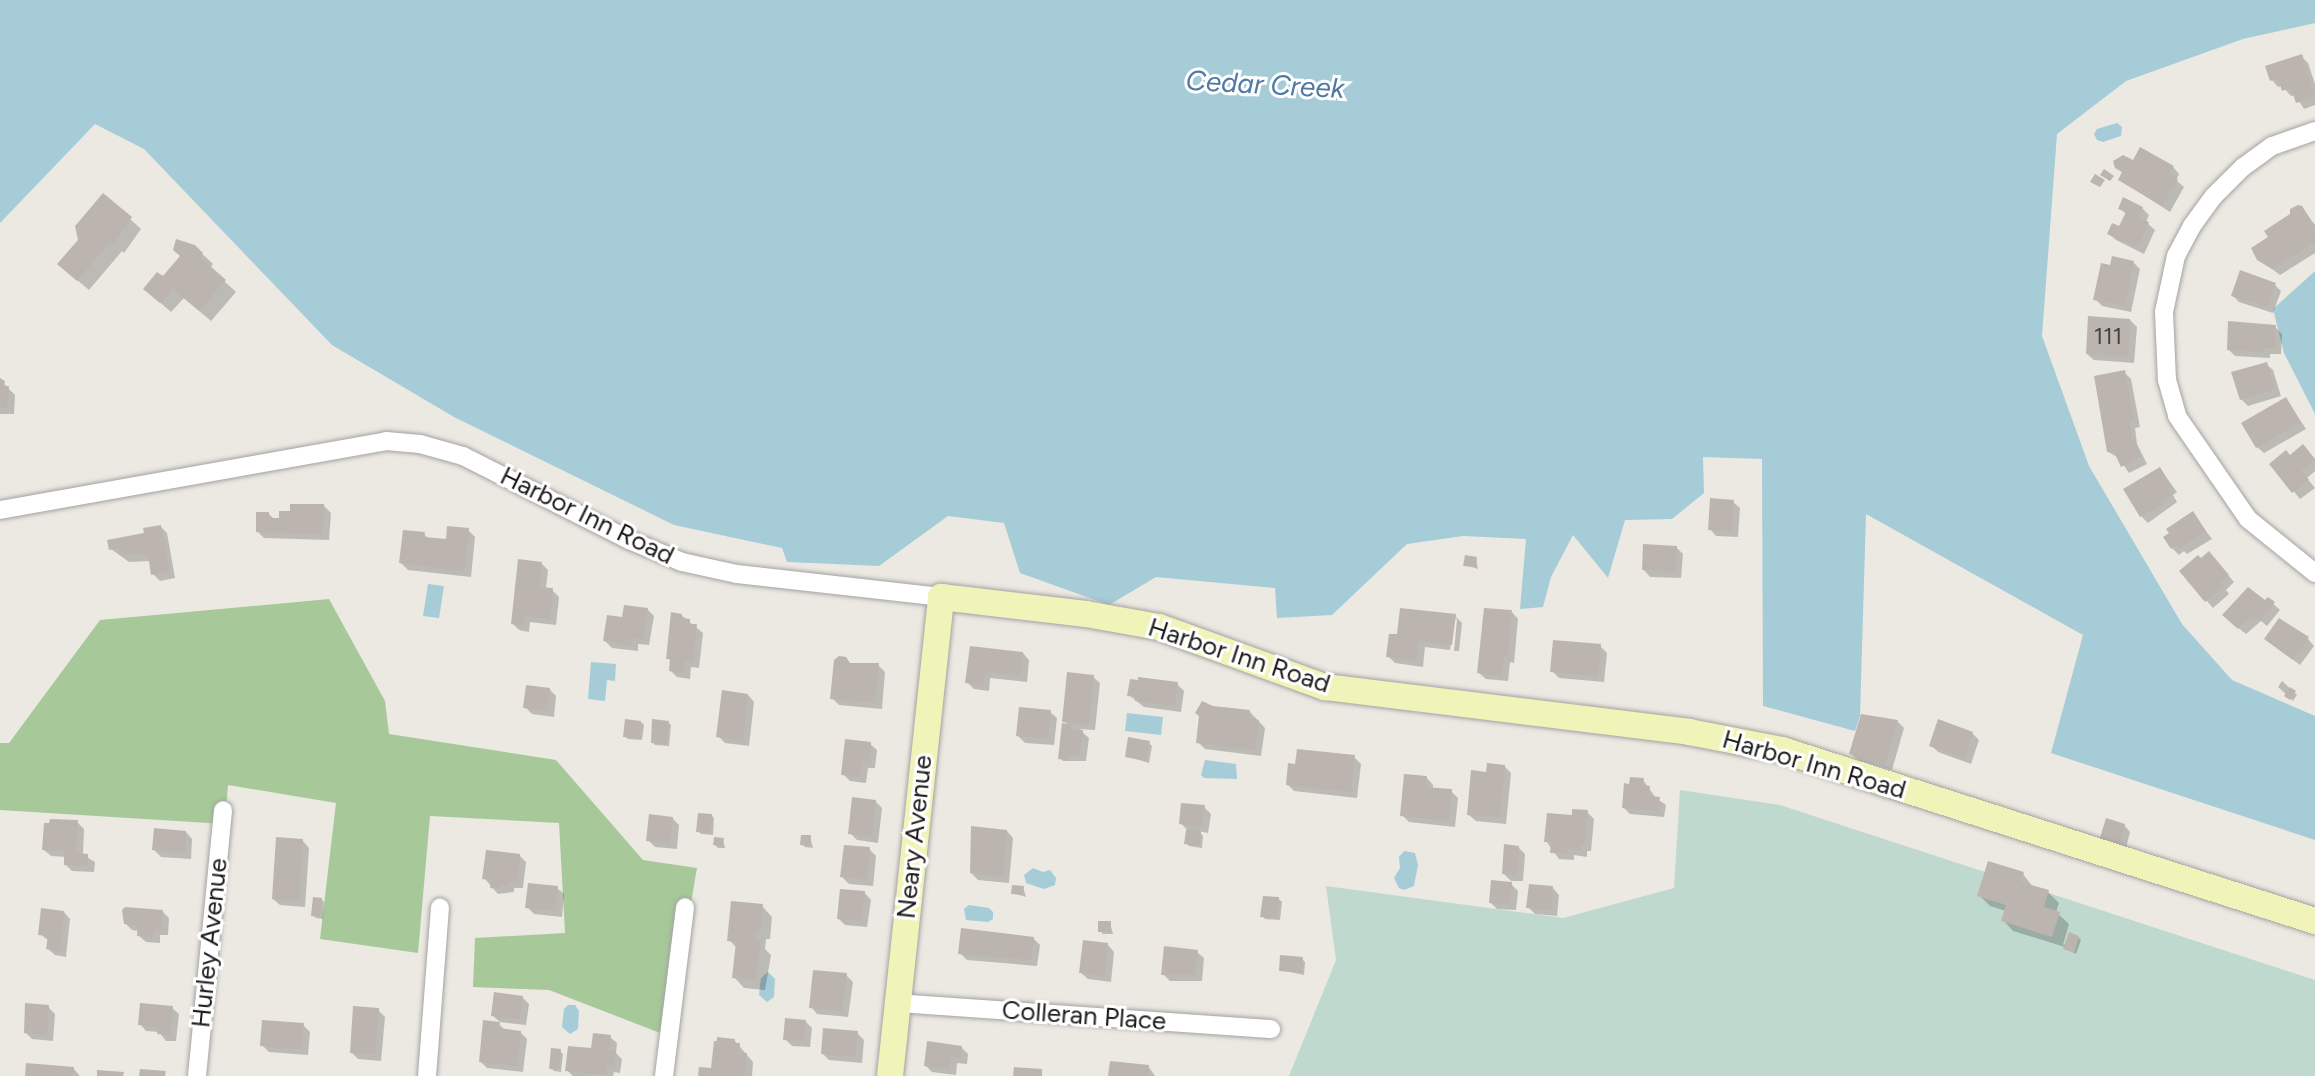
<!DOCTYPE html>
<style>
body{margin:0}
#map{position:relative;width:2315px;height:1076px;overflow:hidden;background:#ece9e2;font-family:Figtree,sans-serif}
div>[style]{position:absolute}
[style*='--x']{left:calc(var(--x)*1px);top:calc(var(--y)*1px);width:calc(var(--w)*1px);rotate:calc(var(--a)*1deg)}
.forest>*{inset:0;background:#a7c99a}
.wetland>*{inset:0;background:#c0d9ce}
.water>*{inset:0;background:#a5ccd7}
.shadow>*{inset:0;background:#0003}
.building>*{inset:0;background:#bcb5af}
.roads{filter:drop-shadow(0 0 2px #a3a3a3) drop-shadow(0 0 2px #a3a3a3)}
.street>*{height:18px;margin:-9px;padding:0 9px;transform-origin:9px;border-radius:9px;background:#fff}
.secondary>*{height:26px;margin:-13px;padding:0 13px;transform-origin:13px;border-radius:13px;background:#f1f4b9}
span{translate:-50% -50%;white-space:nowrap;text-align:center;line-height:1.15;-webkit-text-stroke:6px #fff;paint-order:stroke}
.number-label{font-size:23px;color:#444241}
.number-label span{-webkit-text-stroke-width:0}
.street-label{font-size:26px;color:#1c1c1c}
.water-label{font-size:28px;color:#5079a3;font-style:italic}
</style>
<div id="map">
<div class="forest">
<i style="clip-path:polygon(329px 599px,385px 701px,389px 734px,556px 760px,643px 860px,697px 868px,668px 1036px,549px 990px,473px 987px,475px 938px,565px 933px,559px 823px,430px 816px,418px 953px,320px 939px,336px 803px,228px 785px,225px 824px,0 810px,0 743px,9px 743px,100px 620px)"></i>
</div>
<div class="wetland">
<i style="clip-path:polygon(1680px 790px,1780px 805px,2315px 980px,2315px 1076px,1289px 1076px,1336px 960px,1326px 886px,1563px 918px,1674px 888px)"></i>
</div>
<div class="water">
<i style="clip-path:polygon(0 0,2315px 0,2315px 23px,2243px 39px,2126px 81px,2057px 134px,2042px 336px,2089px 466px,2182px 624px,2232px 680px,2315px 716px,2315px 840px,2051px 753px,2083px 635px,1866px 514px,1860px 716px,1855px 731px,1763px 706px,1762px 459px,1703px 457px,1704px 493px,1672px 519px,1625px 520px,1608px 578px,1573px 535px,1551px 577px,1543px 607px,1520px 609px,1526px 539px,1463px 536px,1407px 544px,1332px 615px,1277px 618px,1275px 588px,1156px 577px,1109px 605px,1020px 573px,1004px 523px,948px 516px,879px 566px,787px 562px,782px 548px,674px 525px,454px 417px,332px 345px,144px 149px,95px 124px,0 223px)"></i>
<i style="clip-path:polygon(2117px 123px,2122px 127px,2121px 136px,2103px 142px,2097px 140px,2094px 134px,2097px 129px)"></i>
<i style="clip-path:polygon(2315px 271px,2315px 414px,2284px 353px,2273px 309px)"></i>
<i style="clip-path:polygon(428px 584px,444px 586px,439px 618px,423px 616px)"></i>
<i style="clip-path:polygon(591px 662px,616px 664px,615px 681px,607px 680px,605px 701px,588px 699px)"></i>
<i style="clip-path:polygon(1127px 713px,1163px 717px,1161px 735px,1125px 731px)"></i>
<i style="clip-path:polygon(1205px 760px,1236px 764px,1237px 779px,1204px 778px,1201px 775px)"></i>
<i style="clip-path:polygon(1404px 851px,1415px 853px,1418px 865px,1414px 886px,1404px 890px,1399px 888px,1394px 878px,1400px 868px,1399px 857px)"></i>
<i style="clip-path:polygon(1033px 868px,1043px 872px,1050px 870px,1056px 878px,1055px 885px,1044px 889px,1026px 883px,1024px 875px)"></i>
<i style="clip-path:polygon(969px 905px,989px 908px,993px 912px,993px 919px,988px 922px,966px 920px,964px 909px)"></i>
<i style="clip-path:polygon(768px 972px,775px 979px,774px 997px,767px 1002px,759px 995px,761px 978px)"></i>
<i style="clip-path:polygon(568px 1005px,575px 1005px,579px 1011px,578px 1029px,570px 1034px,562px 1027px,564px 1009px)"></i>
</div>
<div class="shadow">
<i style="clip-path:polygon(2301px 56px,2308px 63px,2315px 84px,2315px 105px,2304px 109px,2295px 95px,2291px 96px,2282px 86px,2278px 87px,2272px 80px,2267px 67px)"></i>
<i style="clip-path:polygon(2123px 157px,2134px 163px,2173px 167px,2179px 174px,2176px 180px,2184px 187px,2170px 212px,2120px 180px,2123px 174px,2115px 161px)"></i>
<i style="clip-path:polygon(2120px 208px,2142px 208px,2149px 215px,2146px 222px,2155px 230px,2144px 254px,2116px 240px,2109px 234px,2120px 229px,2126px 214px)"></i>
<i style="clip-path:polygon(2301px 208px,2315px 225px,2315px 253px,2280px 275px,2259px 259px,2271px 238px)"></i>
<i style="clip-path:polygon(130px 219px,141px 229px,124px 253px,122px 251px,89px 290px,70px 274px)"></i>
<i style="clip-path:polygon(194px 246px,213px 264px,210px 268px,236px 292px,211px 321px,184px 298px,171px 312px,156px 299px,163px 279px)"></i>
<i style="clip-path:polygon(2133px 262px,2140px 269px,2131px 312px,2102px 306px,2095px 299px,2112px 267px)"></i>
<i style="clip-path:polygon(2275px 285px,2281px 291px,2273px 313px,2239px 302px,2233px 296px)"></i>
<i style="clip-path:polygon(2130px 320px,2137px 327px,2134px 363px,2094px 360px,2087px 354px)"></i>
<i style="clip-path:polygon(2275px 327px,2282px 334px,2281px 354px,2270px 354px,2270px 358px,2235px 356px,2229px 350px)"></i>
<i style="clip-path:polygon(2266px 364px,2273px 370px,2281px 396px,2248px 406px,2241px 399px)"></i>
<i style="clip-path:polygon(2124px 372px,2131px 379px,2140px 427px,2135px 428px,2137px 444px,2147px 464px,2129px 473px,2119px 458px,2108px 452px)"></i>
<i style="clip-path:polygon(0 380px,15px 395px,14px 414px,0 414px)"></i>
<i style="clip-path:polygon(2286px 399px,2306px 429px,2264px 453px,2257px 447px)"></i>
<i style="clip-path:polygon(2310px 453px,2315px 460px,2315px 471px,2307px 478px,2315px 488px,2300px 499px,2271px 464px)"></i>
<i style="clip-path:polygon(2160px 469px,2177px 492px,2173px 495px,2177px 502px,2148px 523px,2141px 516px)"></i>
<i style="clip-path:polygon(1733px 502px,1740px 508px,1738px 537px,1716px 536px,1710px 529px)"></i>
<i style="clip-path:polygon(324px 506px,331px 513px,329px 540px,264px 538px,257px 531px,269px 514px,274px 519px)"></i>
<i style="clip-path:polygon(2193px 514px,2212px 539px,2187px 554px,2184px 551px,2179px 555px,2172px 548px)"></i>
<i style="clip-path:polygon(160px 526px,167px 533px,175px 578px,160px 581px,153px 574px,151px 561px,129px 562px,111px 549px)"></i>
<i style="clip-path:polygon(468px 530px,475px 537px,471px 577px,408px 570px,401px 563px,424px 534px,430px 540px,447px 541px)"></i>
<i style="clip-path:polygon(1676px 547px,1683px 554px,1681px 578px,1650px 577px,1644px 570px)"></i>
<i style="clip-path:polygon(1476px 559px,1478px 569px,1465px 565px)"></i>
<i style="clip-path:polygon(2216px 561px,2234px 582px,2226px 590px,2229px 594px,2213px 608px,2181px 571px)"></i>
<i style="clip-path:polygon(541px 563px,548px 570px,546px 589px,552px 590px,559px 597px,556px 625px,530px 622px,529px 632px,519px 630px,513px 624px)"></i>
<i style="clip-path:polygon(2268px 599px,2280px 610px,2267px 626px,2261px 621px,2246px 634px,2231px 622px)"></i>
<i style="clip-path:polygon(647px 609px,654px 616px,649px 645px,638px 644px,638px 651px,612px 648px,605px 641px,623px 619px)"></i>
<i style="clip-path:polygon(1512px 612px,1518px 619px,1514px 663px,1510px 662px,1508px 681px,1486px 679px,1479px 673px)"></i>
<i style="clip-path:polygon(681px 615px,703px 633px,699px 668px,691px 667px,690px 679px,677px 677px,670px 670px,671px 662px,668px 658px)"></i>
<i style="clip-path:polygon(1455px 616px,1462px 623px,1459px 651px,1454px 651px,1457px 619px,1454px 619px,1450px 650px,1425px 647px,1423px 667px,1395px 663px,1388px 656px,1399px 636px)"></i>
<i style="clip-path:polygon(2266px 639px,2308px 639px,2314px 646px,2300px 665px)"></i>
<i style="clip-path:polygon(1600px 646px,1607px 653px,1604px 682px,1559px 678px,1552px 671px)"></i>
<i style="clip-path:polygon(971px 648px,1023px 653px,1029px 660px,1027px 682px,990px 678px,989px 691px,974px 689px,967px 682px)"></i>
<i style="clip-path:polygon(878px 665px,885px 672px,882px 709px,839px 705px,832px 698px)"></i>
<i style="clip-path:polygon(1093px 677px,1100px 683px,1095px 730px,1079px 729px,1089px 738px,1086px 761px,1063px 761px,1060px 758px,1069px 725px,1064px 721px)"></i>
<i style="clip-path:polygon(2282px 681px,2297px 695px,2293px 701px,2278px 687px)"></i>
<i style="clip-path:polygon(1177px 684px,1184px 691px,1181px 712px,1144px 707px,1129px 695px)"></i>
<i style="clip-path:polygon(549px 689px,556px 696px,554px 717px,532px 714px,525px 707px)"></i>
<i style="clip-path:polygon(748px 695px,754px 702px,749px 746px,725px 743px,718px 736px)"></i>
<i style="clip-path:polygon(1212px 707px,1250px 712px,1265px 728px,1261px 756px,1205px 749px,1198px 742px)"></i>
<i style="clip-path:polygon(1050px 712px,1057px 718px,1054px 745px,1025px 743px,1018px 736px)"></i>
<i style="clip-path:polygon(1897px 721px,1904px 728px,1892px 770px,1858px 760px,1851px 754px)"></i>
<i style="clip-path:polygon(641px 722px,644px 725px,642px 740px,628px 739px,625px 736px)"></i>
<i style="clip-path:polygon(668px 722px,671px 725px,669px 746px,655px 745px,652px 742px)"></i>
<i style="clip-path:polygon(1972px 733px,1979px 740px,1971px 764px,1938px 752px,1931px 745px)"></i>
<i style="clip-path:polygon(1149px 743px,1152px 746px,1149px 763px,1126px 756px)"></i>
<i style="clip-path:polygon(870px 744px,877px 750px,875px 768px,868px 768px,866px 783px,850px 781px,843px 774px)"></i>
<i style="clip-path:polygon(1354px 757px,1361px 764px,1357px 798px,1294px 791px,1287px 784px)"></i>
<i style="clip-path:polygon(1504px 766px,1511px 773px,1506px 824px,1476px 821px,1469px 815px,1487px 774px)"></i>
<i style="clip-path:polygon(1427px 778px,1433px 785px,1433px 789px,1451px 791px,1458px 798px,1455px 827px,1409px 822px,1402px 815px)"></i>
<i style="clip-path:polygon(1643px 780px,1656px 798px,1666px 805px,1664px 817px,1630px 814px,1623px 807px)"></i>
<i style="clip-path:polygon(875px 801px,882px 808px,878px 843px,857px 840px,850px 833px)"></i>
<i style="clip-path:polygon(1204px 807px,1211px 814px,1208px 833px,1199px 831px,1203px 836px,1202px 848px,1189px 846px,1186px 843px,1187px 830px,1181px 823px)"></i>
<i style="clip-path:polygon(1587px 812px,1594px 819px,1591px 851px,1587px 851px,1587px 857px,1574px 855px,1574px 860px,1559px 859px,1546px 841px,1573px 817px)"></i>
<i style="clip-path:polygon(711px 815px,714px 818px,713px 835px,701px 834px,698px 831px)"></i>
<i style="clip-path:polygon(672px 818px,679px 825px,677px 849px,655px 847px,648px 840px)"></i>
<i style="clip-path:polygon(77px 822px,84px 829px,83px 855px,95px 862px,94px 872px,72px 871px,65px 864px,66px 857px,51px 856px,44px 850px)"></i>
<i style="clip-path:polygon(2124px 825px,2130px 832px,2125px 852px,2108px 848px)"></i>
<i style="clip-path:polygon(972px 828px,1007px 831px,1013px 838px,1009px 883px,978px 880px,971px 873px)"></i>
<i style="clip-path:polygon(186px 832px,192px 839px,191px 859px,161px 857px,154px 850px)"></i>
<i style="clip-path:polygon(810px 837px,813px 848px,805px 847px,802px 844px)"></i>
<i style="clip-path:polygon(723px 840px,725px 848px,718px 848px,715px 845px)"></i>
<i style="clip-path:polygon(303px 841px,309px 848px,305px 907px,280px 905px,273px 899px)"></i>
<i style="clip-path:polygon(1518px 847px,1525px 854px,1523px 881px,1511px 881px,1504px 874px)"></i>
<i style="clip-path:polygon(869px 849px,876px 856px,873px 886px,849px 884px,842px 877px)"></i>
<i style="clip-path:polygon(519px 855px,526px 862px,523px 888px,514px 888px,514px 892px,498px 894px,484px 878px)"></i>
<i style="clip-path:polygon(2023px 874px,2033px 887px,2048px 892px,2059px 903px,2056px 912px,2069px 924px,2063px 945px,2078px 937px,2081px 940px,2076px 954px,2065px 947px,2013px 931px,2003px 920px,2006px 911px,1990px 906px,1979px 895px)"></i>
<i style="clip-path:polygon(1511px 884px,1518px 891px,1516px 910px,1497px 909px,1490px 902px)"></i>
<i style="clip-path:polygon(1023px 887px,1026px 897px,1013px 893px)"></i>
<i style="clip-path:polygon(557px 888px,564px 894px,562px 917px,534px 914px,527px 907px)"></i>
<i style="clip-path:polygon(1553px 888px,1559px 895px,1557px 916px,1535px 914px,1528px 907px)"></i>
<i style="clip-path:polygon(865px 893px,871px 900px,867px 927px,845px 925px,838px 918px)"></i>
<i style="clip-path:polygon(321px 899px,324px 902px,323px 919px,316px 918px,313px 915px)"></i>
<i style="clip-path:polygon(1279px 899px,1282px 902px,1280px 920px,1265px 919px,1262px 916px)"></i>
<i style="clip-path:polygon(762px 906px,772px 917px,770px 939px,766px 939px,765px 949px,771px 955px,765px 990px,744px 988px,734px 977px,737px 948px,729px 940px)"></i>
<i style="clip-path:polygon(162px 911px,169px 918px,168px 935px,160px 935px,160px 943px,146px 942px,139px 936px,139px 931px,132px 930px,125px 923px)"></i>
<i style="clip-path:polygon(64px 912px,70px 919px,66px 957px,55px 955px,48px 949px,49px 941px,40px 934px)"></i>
<i style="clip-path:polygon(1110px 923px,1113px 934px,1103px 934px,1100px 931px)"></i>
<i style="clip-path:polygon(1033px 938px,1040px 945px,1037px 966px,967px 960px,960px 953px)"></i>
<i style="clip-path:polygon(1108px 945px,1114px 952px,1111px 982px,1088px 979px,1081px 973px)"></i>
<i style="clip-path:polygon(1197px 952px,1204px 958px,1202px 981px,1170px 981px,1163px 974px)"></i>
<i style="clip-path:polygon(1302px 959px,1305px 962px,1304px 975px,1281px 970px)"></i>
<i style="clip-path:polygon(846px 975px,853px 982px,848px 1017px,817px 1014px,811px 1007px)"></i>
<i style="clip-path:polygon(522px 997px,529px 1004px,526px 1025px,500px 1022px,493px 1016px)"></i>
<i style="clip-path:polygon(48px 1007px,55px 1014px,53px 1041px,32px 1039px,25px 1032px)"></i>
<i style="clip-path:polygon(172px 1008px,179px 1014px,176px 1041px,166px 1041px,159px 1032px,146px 1031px,140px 1024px)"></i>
<i style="clip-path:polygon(378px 1010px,385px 1017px,381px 1061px,358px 1059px,352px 1053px)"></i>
<i style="clip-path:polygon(805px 1021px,812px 1028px,810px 1047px,792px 1046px,785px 1039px)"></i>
<i style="clip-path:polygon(499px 1024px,506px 1031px,520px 1032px,527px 1039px,523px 1072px,487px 1068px,481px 1062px)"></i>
<i style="clip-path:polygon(303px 1025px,310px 1032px,308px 1055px,269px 1052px,262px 1045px)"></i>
<i style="clip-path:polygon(857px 1033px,864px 1040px,862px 1063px,829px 1060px,822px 1053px)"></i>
<i style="clip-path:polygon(610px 1037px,617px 1043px,616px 1053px,622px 1059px,620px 1073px,614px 1072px,613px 1076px,573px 1076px,567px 1070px)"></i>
<i style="clip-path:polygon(735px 1041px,753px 1062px,752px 1076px,700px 1076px,713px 1070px)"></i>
<i style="clip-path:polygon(961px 1047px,968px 1054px,967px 1064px,957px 1063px,956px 1075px,932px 1072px,926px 1066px)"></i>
<i style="clip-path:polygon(560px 1051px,563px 1054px,561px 1072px,554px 1071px,551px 1068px)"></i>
<i style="clip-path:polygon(1148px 1066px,1155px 1076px,1110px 1076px)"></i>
<i style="clip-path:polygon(73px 1068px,80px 1076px,27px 1076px)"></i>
</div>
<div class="building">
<i style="clip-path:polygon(2302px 54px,2315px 97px,2296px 103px,2291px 88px,2282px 91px,2278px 78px,2270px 81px,2265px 66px)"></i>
<i style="clip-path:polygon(2140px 147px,2174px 166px,2169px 174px,2178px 179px,2162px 206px,2118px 180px,2122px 172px,2115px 168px,2113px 161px,2123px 155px,2133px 160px)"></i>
<i style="clip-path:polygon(2104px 169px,2114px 176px,2110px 181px,2100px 175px)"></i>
<i style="clip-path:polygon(2095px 174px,2105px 180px,2100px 187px,2090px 182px)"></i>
<i style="clip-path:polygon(103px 193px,132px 217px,113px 244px,110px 242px,77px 281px,57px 264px,78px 240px,75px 226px)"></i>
<i style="clip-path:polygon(2123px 197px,2143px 207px,2138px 217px,2149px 222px,2137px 248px,2107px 234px,2112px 223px,2119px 226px,2126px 212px,2118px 209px)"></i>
<i style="clip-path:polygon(2298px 205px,2302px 206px,2315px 226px,2315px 242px,2272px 269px,2257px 260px,2251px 248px,2268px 237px,2264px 231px,2290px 214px,2290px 209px)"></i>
<i style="clip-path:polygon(176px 239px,195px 245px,203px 253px,200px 257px,226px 280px,199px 311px,173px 289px,160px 303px,143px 289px,157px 272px,163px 276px,180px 256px,173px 250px)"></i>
<i style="clip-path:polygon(2112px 256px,2134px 261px,2125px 306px,2093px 300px,2101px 263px,2110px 265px)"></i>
<i style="clip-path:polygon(2240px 270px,2276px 283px,2267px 307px,2231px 296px)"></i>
<i style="clip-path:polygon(2088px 316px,2130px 319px,2128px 357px,2086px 354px)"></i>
<i style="clip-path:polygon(2228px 321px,2276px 325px,2275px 348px,2264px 348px,2263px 352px,2227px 350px)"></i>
<i style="clip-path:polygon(2267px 362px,2275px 389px,2240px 400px,2231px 372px)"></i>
<i style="clip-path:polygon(2125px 370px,2134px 420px,2129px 421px,2132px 439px,2134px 438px,2141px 457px,2121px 467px,2114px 452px,2107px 452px,2094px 376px)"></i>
<i style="clip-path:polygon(0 378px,5px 381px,4px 386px,9px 386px,7px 408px,0 408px)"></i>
<i style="clip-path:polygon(2286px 397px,2301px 422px,2256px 448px,2241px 423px)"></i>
<i style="clip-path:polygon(2303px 444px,2315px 459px,2301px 470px,2309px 480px,2292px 493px,2269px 464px,2286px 450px,2290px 455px)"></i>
<i style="clip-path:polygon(2160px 467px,2171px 485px,2167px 488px,2171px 495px,2162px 501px,2163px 504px,2140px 517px,2123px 489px)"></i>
<i style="clip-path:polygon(1710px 498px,1734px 500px,1732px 531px,1708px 530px)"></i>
<i style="clip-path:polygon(290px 504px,324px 504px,323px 534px,256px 532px,256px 512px,269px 512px,269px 518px,279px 518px,279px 511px,290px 511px)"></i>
<i style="clip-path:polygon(2193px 511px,2206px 531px,2179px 549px,2177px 545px,2171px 549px,2163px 537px,2169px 533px,2166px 529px)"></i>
<i style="clip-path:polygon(161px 525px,170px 571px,151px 575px,148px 555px,120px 555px,119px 548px,109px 550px,107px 540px,144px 533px,143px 528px)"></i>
<i style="clip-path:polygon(447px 526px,469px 528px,464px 571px,399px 563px,403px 530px,425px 532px,424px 537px,446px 539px)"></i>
<i style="clip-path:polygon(1643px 544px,1677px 546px,1675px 572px,1642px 570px)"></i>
<i style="clip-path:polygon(2209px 551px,2229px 575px,2220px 582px,2224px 587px,2205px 602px,2179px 571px,2198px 555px,2201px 558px)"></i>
<i style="clip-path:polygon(1465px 555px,1477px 557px,1476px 567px,1463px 566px)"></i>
<i style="clip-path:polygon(518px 559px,542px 562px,539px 587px,553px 588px,550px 619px,524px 616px,523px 626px,511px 624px)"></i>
<i style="clip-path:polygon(2248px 587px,2265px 600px,2268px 597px,2275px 602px,2260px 621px,2253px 615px,2238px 629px,2222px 615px)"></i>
<i style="clip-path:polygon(624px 605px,648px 608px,643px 640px,632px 638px,631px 646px,603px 641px,607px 615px,622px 617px)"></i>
<i style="clip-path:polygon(1400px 608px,1456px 614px,1452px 645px,1419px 641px,1416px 661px,1386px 657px,1389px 634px,1397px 634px)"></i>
<i style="clip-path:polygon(1484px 608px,1512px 610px,1508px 656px,1504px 656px,1502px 676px,1477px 673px)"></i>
<i style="clip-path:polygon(671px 612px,682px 614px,682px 618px,690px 619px,690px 624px,697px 624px,693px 662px,685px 661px,684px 673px,669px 671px,670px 659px,666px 659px)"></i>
<i style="clip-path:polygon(2279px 618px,2309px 637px,2293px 660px,2264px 639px)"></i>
<i style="clip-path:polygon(1553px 640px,1601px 644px,1598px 676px,1550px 672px)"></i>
<i style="clip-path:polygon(970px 646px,1023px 652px,1021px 676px,984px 672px,983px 685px,965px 683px)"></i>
<i style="clip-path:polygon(839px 656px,846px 657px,850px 663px,879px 663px,875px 703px,830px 699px,834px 660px)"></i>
<i style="clip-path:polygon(1067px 672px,1094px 675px,1089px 724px,1062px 722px)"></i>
<i style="clip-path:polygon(1138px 677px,1178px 682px,1175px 706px,1135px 701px,1135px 697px,1127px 696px,1130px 679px,1138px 680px)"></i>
<i style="clip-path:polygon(526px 685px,550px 688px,547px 711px,523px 708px)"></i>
<i style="clip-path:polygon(2290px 687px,2296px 691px,2290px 700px,2284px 696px)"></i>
<i style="clip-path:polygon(722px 690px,748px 694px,743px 741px,716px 737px)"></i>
<i style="clip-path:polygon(1202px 701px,1213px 706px,1250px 710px,1249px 718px,1259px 720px,1255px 750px,1196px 743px,1199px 716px,1195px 713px)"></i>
<i style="clip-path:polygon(1019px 707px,1051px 710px,1048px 739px,1016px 736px)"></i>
<i style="clip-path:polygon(1861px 714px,1898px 720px,1885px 764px,1849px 754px)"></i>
<i style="clip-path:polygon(625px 719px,641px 721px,640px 738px,623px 737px)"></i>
<i style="clip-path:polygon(652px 719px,669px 721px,667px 744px,651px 743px)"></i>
<i style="clip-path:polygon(1938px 719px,1973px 732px,1964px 758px,1929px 746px)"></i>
<i style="clip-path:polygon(1062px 723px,1071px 724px,1071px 729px,1083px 730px,1080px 756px,1068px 754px,1067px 760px,1058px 759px)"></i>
<i style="clip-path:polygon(1128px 737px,1150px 741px,1146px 761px,1125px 757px)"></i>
<i style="clip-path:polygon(845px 739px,871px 742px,869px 762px,861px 762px,860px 777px,841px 775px)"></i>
<i style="clip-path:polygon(1297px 749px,1355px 755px,1351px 792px,1286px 785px,1288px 763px,1295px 764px)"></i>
<i style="clip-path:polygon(1487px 763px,1505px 765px,1500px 818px,1467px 815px,1471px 770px,1486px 772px)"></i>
<i style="clip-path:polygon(1404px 774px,1427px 776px,1426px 787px,1452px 789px,1449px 821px,1400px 816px)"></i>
<i style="clip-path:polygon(1630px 777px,1644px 778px,1643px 785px,1650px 786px,1649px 796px,1660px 797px,1658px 811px,1622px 808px,1624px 783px,1629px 784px)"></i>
<i style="clip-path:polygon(852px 797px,876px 800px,872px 837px,848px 834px)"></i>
<i style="clip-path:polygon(1181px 803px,1205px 805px,1202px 827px,1179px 824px)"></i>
<i style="clip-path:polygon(1572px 809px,1588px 810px,1584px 845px,1581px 845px,1581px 851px,1568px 849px,1568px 854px,1550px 853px,1551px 842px,1544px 842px,1547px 813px,1572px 815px)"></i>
<i style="clip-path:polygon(698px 813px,712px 814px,710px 833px,696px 832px)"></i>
<i style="clip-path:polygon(649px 814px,673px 817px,670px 843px,646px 841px)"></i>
<i style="clip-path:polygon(2106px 818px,2125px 824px,2118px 847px,2099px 841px)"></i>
<i style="clip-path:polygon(50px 819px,78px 820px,76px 853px,88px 854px,88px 866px,64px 865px,64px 851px,42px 850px,44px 823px,49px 823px)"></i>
<i style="clip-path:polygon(971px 826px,1007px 830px,1003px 877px,970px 873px)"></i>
<i style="clip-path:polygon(154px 828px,186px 831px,185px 853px,152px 850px)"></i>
<i style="clip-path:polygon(1186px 830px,1201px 831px,1200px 846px,1184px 844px)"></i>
<i style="clip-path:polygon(801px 835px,811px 835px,810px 846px,800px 845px)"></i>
<i style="clip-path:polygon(276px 837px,303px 839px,299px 901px,272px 899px)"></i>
<i style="clip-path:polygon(714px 837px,724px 838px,723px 846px,713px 845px)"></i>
<i style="clip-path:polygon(1504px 844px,1519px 846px,1517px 875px,1502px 874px)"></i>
<i style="clip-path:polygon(844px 845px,870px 847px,867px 880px,840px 877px)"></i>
<i style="clip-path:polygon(486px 850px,520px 854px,517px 882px,508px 882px,508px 886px,500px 885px,500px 889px,490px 888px,491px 880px,482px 879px)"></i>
<i style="clip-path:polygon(1988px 861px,2024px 872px,2021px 882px,2049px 890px,2044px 907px,2060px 912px,2052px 937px,2001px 921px,2006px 905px,1977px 896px)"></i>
<i style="clip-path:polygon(1491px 880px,1512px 882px,1510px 904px,1489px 903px)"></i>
<i style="clip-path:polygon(528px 883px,558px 886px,555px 911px,525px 908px)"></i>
<i style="clip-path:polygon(1529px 884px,1553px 886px,1551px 910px,1526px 908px)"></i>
<i style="clip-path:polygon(1012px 885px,1024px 886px,1023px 895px,1011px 894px)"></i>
<i style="clip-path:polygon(840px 889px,865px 891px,861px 921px,837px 919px)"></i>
<i style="clip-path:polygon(1263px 896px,1279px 897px,1277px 918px,1260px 917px)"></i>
<i style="clip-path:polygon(313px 897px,322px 898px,320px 917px,311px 916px)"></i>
<i style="clip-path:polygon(731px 901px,763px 904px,760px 930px,756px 929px,755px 942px,761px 942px,755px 980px,732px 978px,736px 942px,727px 941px)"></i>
<i style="clip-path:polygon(125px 907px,163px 910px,162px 930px,154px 929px,153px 937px,137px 936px,138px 925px,124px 924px,122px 910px)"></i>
<i style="clip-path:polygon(41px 908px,64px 911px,60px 951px,46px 949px,48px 936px,38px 935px)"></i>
<i style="clip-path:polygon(1098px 921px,1111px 921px,1111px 932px,1098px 932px)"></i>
<i style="clip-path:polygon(961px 928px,1034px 937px,1031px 960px,958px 954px)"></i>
<i style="clip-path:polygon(2069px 932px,2079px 936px,2074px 953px,2063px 949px)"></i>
<i style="clip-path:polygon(1083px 940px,1108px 943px,1105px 976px,1079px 973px)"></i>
<i style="clip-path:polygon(1164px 946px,1198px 950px,1195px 975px,1161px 975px)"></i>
<i style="clip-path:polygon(1280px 955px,1303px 957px,1302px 973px,1279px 971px)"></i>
<i style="clip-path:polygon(813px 970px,847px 973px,842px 1011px,809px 1008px)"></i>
<i style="clip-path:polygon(494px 992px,523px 996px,520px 1019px,491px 1016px)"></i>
<i style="clip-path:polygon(25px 1003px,49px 1005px,47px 1035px,24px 1033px)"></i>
<i style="clip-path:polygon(140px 1003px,173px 1006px,170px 1035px,157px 1034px,158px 1027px,138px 1025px)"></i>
<i style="clip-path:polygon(353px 1006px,379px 1008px,375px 1055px,350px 1053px)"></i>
<i style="clip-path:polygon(785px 1018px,806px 1020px,804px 1041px,783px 1040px)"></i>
<i style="clip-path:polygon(262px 1020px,304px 1023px,301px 1049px,260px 1046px)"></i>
<i style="clip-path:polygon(483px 1020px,500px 1022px,499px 1028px,521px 1031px,517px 1066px,479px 1062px)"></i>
<i style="clip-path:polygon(823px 1028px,858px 1031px,855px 1057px,821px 1054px)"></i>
<i style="clip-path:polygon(593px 1033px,611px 1035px,609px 1049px,616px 1050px,614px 1067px,607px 1066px,607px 1075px,565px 1071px,568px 1046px,591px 1048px)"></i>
<i style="clip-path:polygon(717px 1037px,735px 1039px,735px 1043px,740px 1043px,739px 1053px,747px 1053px,745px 1076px,698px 1076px,699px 1067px,711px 1068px,714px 1041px,717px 1041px)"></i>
<i style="clip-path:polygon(927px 1041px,962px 1046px,960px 1058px,951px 1057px,949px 1069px,924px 1066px)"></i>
<i style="clip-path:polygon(551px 1048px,561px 1049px,559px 1069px,549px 1069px)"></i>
<i style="clip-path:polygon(1110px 1061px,1149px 1065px,1148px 1076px,1108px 1076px)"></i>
<i style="clip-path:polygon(26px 1063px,74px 1067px,73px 1076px,25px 1076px)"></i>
<i style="clip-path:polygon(1014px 1067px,1042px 1069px,1042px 1076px,1013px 1076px)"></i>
<i style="clip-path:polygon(140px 1069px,166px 1071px,165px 1076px,139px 1076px)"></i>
<i style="clip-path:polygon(97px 1070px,124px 1072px,123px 1076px,97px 1076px)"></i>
</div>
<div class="roads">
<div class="street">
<i style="--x:2315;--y:131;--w:46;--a:160.8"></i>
<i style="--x:2272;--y:146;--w:36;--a:144"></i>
<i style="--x:2243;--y:167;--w:42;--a:135"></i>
<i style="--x:2213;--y:197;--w:36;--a:126"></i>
<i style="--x:2192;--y:226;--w:34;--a:118"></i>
<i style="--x:2176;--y:256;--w:57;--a:102.1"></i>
<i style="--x:2164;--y:312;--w:68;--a:87.5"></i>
<i style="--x:2167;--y:380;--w:37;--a:74"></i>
<i style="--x:2177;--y:416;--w:125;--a:55.4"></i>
<i style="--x:2248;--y:519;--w:86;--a:38.9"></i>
<i style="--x:0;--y:510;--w:392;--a:-10.1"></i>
<i style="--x:386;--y:441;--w:34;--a:5"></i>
<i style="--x:420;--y:444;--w:45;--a:15.6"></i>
<i style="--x:463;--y:456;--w:186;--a:26.8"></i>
<i style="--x:629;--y:540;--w:57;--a:22.5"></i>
<i style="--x:682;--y:562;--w:56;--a:12.3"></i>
<i style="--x:737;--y:574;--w:205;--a:6.4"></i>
<i style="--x:897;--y:1003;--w:375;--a:4"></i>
<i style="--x:197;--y:1076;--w:267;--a:-84.4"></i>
<i style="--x:427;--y:1076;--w:169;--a:-85.6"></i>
<i style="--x:664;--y:1076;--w:170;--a:-82.9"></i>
</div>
<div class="secondary">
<i style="--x:890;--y:1076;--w:482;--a:-83.9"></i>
<i style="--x:941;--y:597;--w:146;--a:6.7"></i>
<i style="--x:1086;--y:614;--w:74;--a:10.1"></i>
<i style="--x:1159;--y:627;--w:177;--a:19.9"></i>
<i style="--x:1325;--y:687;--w:367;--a:7"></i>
<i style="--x:1689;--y:732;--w:95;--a:11"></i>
<i style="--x:1782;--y:750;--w:560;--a:17.79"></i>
</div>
</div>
<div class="number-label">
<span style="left:2108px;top:336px">111</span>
</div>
<div class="street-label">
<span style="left:587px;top:516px;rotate:26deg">Harbor Inn Road</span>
<span style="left:1239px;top:656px;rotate:18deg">Harbor Inn Road</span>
<span style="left:1814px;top:765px;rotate:16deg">Harbor Inn Road</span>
<span style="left:915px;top:837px;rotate:-84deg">Neary Avenue</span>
<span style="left:210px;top:943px;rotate:-84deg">Hurley Avenue</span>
<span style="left:1084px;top:1016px;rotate:4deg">Colleran Place</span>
</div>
<div class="water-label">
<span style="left:1265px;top:84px;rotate:3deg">Cedar Creek</span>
</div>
</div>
